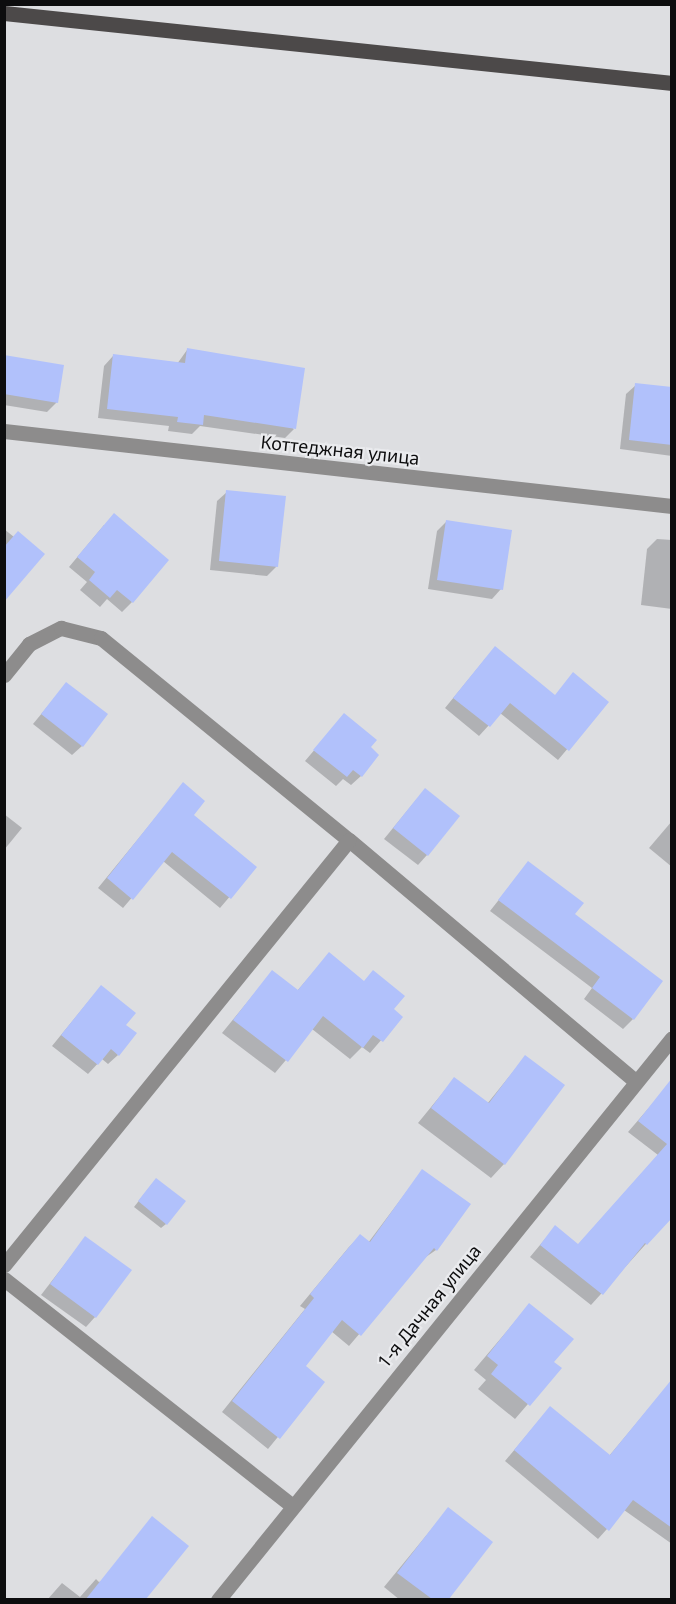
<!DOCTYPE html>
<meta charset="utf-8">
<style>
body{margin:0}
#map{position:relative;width:676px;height:1604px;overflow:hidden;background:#dddee1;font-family:"Noto Sans",sans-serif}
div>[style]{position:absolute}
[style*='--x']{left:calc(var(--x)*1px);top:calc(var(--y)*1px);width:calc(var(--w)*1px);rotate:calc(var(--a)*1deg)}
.shadow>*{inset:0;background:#0003}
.building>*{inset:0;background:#b1c1fb}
.minor>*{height:15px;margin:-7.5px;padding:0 7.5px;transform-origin:7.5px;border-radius:7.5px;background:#8d8c8c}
.major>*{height:15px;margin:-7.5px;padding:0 7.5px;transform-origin:7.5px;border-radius:7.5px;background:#4c4949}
span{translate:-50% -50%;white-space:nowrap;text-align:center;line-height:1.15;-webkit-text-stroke:4.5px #eaebee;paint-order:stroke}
.street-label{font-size:18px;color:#0d0d0e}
.frame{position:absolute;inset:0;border:6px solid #0d0d0e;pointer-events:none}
</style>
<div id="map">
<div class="shadow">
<i style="clip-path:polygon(187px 350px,294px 429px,285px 438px,200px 426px,192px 434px,168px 431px,169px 426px,98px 418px,104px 366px,113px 356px,177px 364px)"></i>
<i style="clip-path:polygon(4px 356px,57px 402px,47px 412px,4px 405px)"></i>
<i style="clip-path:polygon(636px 385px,672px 389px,672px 456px,620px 449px,626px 394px)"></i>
<i style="clip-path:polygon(227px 492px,277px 566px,267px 576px,210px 570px,217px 501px)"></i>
<i style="clip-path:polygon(447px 521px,501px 589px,492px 599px,428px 589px,437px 531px)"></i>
<i style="clip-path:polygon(104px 525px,132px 602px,122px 612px,107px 599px,100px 607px,80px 590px,87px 582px,69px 567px)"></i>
<i style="clip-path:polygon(4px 529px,14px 537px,4px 596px)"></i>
<i style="clip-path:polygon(657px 539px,672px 540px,672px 609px,641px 605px,647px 549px)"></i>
<i style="clip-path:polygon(486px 658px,555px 696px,607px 702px,558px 760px,500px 713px,479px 736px,445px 708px)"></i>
<i style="clip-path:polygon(66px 684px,82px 746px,72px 755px,33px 724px)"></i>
<i style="clip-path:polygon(344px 715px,368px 748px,361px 776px,351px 785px,343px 779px,336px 786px,305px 761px)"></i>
<i style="clip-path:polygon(183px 784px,192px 815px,255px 867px,220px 908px,163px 861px,123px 908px,98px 888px)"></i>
<i style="clip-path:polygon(416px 800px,427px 855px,418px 865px,384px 839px)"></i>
<i style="clip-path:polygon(4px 814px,22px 828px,4px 850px)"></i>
<i style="clip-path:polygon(672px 821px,672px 867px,649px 848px)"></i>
<i style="clip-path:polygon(528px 863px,573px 915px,633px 1019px,623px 1029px,584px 999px,592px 988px,490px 911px)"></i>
<i style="clip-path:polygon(329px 954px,401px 1017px,370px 1053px,362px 1047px,350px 1059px,312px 1029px,275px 1073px,222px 1033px,272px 972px,297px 991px)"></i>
<i style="clip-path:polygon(92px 997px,118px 1055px,108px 1064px,102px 1059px,88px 1074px,52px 1046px)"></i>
<i style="clip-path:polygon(525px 1057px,504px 1164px,491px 1178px,418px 1123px,454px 1079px,487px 1104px)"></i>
<i style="clip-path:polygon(666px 1088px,672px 1215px,591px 1305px,530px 1257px,555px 1227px,578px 1245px,658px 1155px,628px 1132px)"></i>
<i style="clip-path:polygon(422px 1171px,436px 1250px,423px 1259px,349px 1346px,331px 1331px,304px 1366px,323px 1382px,268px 1449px,222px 1412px,305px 1309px,300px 1306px,349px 1247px,360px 1236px,368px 1243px)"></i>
<i style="clip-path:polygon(152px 1184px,166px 1224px,161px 1228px,134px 1207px)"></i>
<i style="clip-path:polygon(85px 1238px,95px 1317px,86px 1327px,41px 1295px)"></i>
<i style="clip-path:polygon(529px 1305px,552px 1363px,559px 1368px,515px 1419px,478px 1389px,486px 1380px,474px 1370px)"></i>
<i style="clip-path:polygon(660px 1395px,672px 1483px,672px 1544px,624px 1510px,598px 1539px,505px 1461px,541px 1418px,609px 1456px)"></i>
<i style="clip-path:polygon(448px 1509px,491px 1542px,447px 1600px,400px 1600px,384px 1587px)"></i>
<i style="clip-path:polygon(186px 1546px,144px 1600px,47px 1600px,62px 1583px,80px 1597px,96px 1579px,99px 1582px)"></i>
</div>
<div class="building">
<i style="clip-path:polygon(187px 348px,305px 368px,296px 429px,204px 415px,203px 425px,177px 422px,178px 417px,107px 409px,113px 354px,185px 363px)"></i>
<i style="clip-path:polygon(4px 355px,64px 365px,58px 403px,4px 394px)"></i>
<i style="clip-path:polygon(635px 383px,672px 387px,672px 445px,629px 440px)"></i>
<i style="clip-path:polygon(226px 490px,286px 496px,278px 567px,219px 561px)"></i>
<i style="clip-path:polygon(114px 513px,169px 560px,133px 603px,117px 590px,110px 598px,89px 580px,95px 572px,77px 557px)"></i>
<i style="clip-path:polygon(446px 520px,512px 530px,503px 590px,437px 580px)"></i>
<i style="clip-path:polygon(18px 531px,45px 554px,4px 602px,4px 547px)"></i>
<i style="clip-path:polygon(495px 646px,555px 695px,573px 672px,609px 702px,569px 751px,510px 703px,490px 727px,453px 698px)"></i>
<i style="clip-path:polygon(66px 682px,108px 714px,83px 747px,41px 714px)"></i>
<i style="clip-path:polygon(344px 713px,377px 740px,371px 747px,379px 755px,362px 777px,353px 770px,347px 777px,313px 750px)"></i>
<i style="clip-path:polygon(183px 782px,205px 801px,194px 815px,257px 867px,231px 899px,172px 852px,133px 900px,107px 878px)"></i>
<i style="clip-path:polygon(425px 788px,460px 816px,428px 856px,393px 828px)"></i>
<i style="clip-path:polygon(528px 861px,584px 903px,575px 914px,663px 981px,634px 1020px,592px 988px,600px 977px,498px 900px)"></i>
<i style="clip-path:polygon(329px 952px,364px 981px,373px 970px,405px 996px,394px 1009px,403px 1017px,383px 1042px,373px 1035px,363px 1048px,323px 1016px,288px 1062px,233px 1020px,272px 970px,298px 990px)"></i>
<i style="clip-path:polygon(101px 985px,136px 1013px,126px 1025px,137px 1033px,119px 1056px,111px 1049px,98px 1065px,61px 1035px)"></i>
<i style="clip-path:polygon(525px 1055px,565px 1085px,505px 1165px,431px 1108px,454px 1077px,489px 1103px)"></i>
<i style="clip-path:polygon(672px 1078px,672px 1218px,647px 1245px,645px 1243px,603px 1295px,540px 1245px,555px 1225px,578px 1244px,667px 1144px,638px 1121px)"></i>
<i style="clip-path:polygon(422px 1169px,471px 1204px,437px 1251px,434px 1248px,361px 1336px,342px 1320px,306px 1366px,325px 1382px,280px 1439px,232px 1401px,314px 1298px,310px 1294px,360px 1234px,370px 1242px)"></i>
<i style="clip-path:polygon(156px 1178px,186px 1201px,167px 1225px,138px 1201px)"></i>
<i style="clip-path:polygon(85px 1236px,132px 1270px,96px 1318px,50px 1284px)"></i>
<i style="clip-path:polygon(529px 1303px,574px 1339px,554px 1362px,562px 1368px,530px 1406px,491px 1374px,498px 1365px,487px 1356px)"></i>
<i style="clip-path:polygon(672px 1379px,672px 1528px,633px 1500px,609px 1531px,514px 1450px,550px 1406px,610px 1455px)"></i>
<i style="clip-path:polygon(448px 1507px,493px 1542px,449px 1599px,432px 1599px,397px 1573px)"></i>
<i style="clip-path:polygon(152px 1516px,189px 1546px,146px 1599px,86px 1599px)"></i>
</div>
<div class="minor">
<i style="--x:4;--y:431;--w:672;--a:6.41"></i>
<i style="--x:4;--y:675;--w:40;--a:-51"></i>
<i style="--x:29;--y:644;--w:36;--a:-27"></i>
<i style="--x:61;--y:628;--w:41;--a:14"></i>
<i style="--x:101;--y:638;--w:320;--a:39.2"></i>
<i style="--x:349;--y:840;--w:375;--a:40.1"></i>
<i style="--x:4;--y:1265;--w:547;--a:-50.93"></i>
<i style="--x:4;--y:1279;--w:367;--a:38.2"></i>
<i style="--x:218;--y:1600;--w:722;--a:-51.07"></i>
</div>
<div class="major">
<i style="--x:4;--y:13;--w:672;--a:5.98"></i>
</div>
<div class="street-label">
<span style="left:340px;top:450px;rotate:6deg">Коттеджная улица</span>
<span style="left:429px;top:1306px;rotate:-51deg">1-я Дачная улица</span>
</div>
<div class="frame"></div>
</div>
